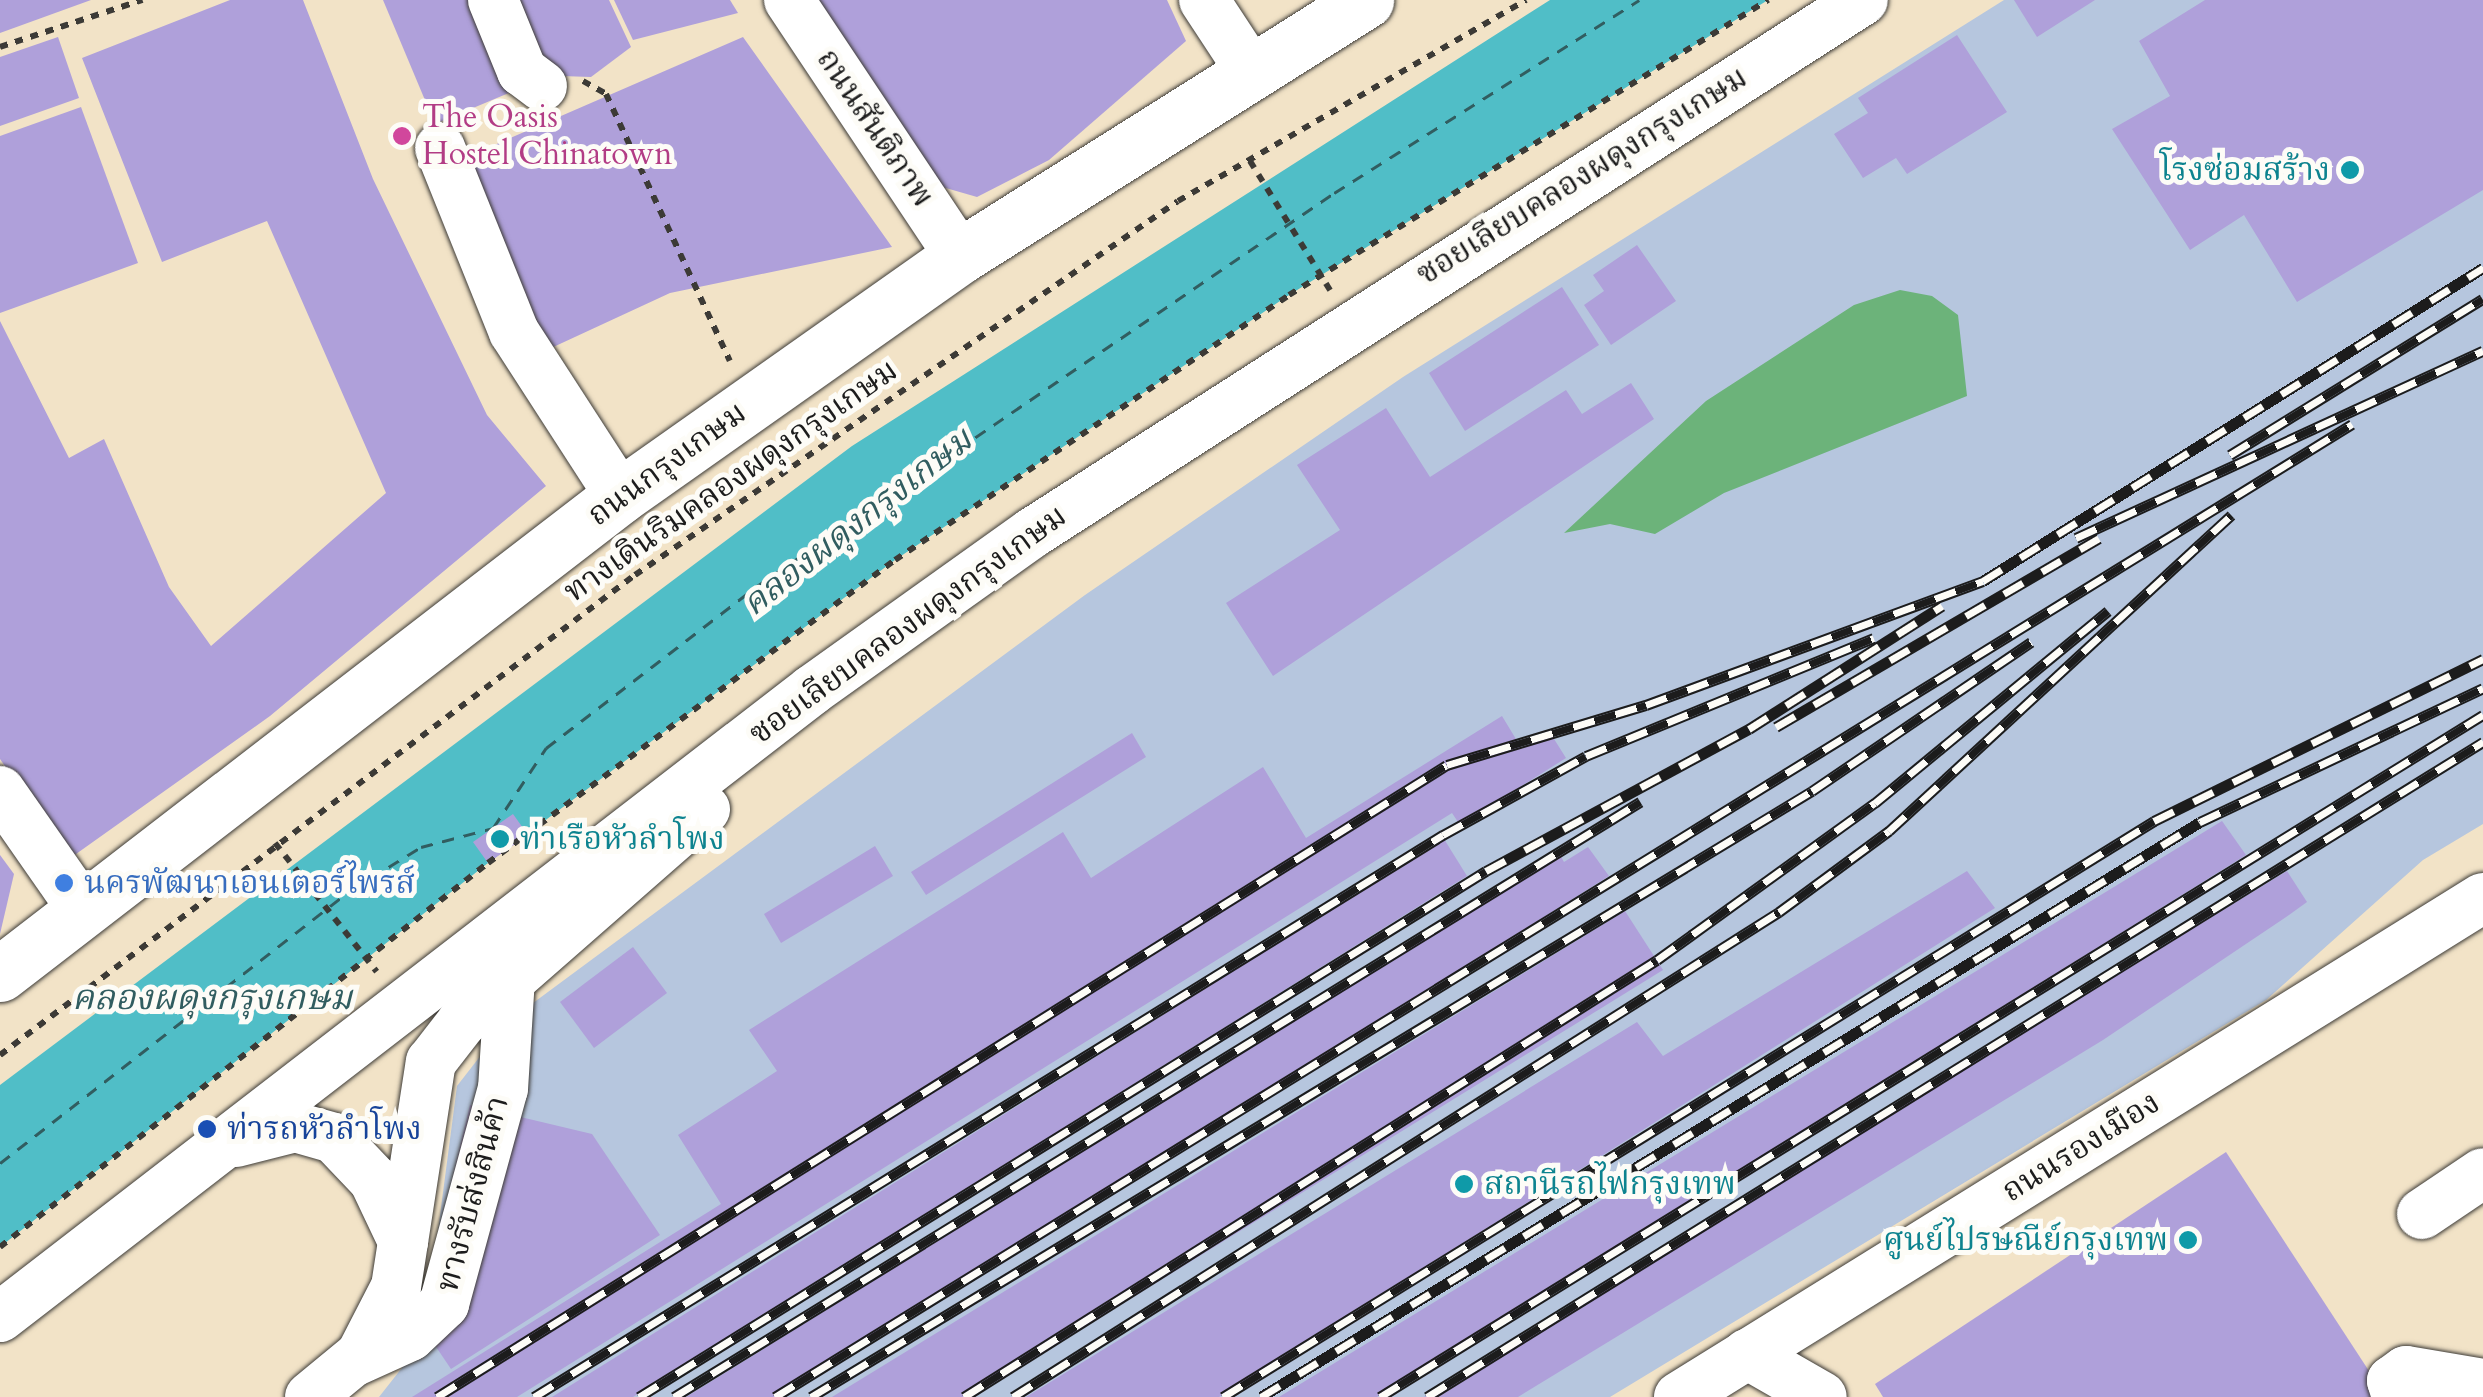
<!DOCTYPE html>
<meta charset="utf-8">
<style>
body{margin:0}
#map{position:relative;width:2483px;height:1397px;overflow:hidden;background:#f2e3c7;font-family:Cardo,"Noto Serif Thai",serif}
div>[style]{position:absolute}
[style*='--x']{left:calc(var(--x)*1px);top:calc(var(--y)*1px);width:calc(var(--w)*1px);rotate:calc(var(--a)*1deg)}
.industrial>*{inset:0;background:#b6c6de}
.forest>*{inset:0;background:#6cb37a}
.water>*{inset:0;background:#50bec7}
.ferry>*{height:2.5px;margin-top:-1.25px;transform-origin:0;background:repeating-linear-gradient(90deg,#315d60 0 12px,transparent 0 22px)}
.building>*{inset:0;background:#afa0da}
.path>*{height:6px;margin-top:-3px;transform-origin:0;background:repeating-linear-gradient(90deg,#3c3a36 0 8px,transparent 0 16px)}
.roads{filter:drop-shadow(0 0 2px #3c3a36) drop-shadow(0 0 2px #3c3a36)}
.minor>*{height:50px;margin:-25px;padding:0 25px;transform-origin:25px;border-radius:25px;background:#fff}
.major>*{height:55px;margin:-27.5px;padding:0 27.5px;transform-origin:27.5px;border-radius:27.5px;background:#fff}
.rail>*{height:11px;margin-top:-5.5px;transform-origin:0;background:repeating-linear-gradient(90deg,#fdfcf7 0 22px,#1c1c1c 0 44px);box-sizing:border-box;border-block:2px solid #1c1c1c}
.path-bridge>*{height:6px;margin-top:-3px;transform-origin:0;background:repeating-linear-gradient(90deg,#3c3a36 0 8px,transparent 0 16px)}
.dots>*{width:28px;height:28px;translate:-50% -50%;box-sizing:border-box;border:5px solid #fdfcf7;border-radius:50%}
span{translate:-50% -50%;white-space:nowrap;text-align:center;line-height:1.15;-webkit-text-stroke:10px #fdfcf7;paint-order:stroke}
.hotel-label{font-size:32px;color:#b23c85}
.left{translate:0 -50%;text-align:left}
.street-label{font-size:32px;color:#1c1c1c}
.culture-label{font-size:32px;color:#0d838f}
.right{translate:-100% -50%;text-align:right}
.shop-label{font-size:32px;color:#366cbe}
.transit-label{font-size:32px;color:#164399}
.water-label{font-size:35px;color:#315d60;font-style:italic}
</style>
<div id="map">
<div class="industrial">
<i style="clip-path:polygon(2004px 0,2483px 0,2483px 824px,2423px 860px,2266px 1000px,1610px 1397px,379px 1397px,416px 1350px,429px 1299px,457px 1086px,506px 1023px,1085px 595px,1403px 377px)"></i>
</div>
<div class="forest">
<i style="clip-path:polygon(1900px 290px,1932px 296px,1958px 315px,1967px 396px,1724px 493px,1655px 534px,1610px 524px,1564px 533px,1706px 401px,1854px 305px)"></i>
</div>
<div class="water">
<i style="clip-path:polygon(1550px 0,1768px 0,1289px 295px,895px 560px,488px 863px,0 1247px,0 1085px,852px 446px)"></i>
</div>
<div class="ferry">
<i style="--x:0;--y:1163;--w:445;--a:-37.9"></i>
<i style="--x:351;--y:890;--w:82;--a:-31.6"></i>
<i style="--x:421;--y:847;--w:74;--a:-14.8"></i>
<i style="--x:493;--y:828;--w:96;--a:-56.5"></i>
<i style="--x:546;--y:748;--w:266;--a:-37.5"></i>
<i style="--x:757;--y:586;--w:698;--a:-34.26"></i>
<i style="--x:1334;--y:193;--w:361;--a:-32.3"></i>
</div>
<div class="building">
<i style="clip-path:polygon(0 0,91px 0,0 33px)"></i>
<i style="clip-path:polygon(230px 0,303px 0,373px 179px,487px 415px,546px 486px,270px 716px,69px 859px,0 759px,0 321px,69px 458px,104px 439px,169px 587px,211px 646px,386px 493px,267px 221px,162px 262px,82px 58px)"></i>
<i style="clip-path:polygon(383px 0,479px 0,516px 90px,435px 124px)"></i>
<i style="clip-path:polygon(503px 0,609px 0,631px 47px,591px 77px,531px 75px)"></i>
<i style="clip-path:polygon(614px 0,730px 0,738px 13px,633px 40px)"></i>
<i style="clip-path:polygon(809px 0,1167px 0,1186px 41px,1049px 160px,977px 197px,932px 184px)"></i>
<i style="clip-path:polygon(2014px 0,2095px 0,2037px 37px)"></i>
<i style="clip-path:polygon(2205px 0,2483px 0,2483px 190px,2297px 302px,2244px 215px,2190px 250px,2112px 129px,2170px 96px,2139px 41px)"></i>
<i style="clip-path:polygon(1957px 35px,2007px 112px,1907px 174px,1896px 158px,1863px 178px,1834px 134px,1868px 113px,1858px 98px)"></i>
<i style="clip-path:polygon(58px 37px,79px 98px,0 126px,0 57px)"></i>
<i style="clip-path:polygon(743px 37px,892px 247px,670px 293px,549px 349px,455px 162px)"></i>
<i style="clip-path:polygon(81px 107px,138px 263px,0 313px,0 136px)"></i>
<i style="clip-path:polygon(1637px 245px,1676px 301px,1611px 345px,1584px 305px,1604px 291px,1593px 275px)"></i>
<i style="clip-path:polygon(1562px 287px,1599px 345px,1465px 431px,1429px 373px)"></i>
<i style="clip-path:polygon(1631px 383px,1654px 419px,1273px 676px,1226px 603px,1340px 530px,1297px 465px,1386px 408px,1430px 477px,1566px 390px,1582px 414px)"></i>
<i style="clip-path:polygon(1502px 716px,1522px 749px,1549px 731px,1566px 758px,1460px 825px,1452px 813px,517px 1397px,412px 1397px,721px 1204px,678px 1135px,777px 1071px,749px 1030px,1063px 832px,1091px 878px,1263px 767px,1306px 838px)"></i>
<i style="clip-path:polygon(1132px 733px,1146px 757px,926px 895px,911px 872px)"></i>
<i style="clip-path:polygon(513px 814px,528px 835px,488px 863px,473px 842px)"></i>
<i style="clip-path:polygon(2222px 821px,2246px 855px,1377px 1397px,1279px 1397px)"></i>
<i style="clip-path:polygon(1444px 839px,1467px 876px,633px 1397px,552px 1397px)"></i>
<i style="clip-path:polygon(875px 846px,893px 876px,781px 943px,764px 914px)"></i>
<i style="clip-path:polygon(1588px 847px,1609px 876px,780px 1397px,686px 1397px,1560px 855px,1564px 862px)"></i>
<i style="clip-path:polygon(0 855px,14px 874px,0 934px)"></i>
<i style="clip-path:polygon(1967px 871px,1995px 908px,1219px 1397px,1026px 1397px,1637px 1022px,1663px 1056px)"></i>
<i style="clip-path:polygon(2287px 871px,2307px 902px,2289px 915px,2103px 1040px,1518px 1397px,1424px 1397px)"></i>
<i style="clip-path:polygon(1625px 911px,1663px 970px,971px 1397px,832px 1397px)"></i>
<i style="clip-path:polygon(633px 947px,667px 993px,594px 1048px,560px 1002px)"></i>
<i style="clip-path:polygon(470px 1105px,592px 1134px,660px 1235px,451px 1369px,430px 1338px,435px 1249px)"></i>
<i style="clip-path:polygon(2226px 1152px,2386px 1397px,1883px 1397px,1875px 1384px)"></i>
</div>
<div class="path">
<i style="--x:0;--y:47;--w:150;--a:-18.3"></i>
<i style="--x:583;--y:81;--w:26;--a:29"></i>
<i style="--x:606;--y:94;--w:294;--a:65.1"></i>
<i style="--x:0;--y:1055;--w:796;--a:-37.09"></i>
<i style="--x:635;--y:575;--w:659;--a:-34.56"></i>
<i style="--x:1178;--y:201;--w:402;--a:-30"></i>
<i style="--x:0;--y:1247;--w:621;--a:-38.2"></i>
<i style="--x:488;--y:863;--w:507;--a:-36.67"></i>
<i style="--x:895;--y:560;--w:475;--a:-33.9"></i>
<i style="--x:1289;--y:295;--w:563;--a:-31.63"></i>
</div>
<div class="roads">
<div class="minor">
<i style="--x:493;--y:0;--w:77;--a:67.8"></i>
<i style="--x:522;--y:71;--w:25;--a:37"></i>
<i style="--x:789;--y:0;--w:308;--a:56.3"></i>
<i style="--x:1204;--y:0;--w:84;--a:56.7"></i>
<i style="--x:440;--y:148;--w:198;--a:68.1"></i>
<i style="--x:514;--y:332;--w:195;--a:57.1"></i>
<i style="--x:0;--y:791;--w:141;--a:55.1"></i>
<i style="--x:236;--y:1142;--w:61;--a:-14.3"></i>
<i style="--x:295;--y:1127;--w:41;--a:15.8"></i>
<i style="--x:334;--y:1138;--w:58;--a:46.4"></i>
<i style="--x:374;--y:1180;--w:68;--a:64.6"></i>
<i style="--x:2422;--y:1214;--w:73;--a:-33.9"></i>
<i style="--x:0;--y:1317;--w:1026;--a:-37.67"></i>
<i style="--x:812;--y:690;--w:270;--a:-35.5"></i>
<i style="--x:1032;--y:533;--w:987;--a:-32.68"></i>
<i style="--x:1747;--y:1354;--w:86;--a:29.8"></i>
<i style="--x:355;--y:1361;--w:60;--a:-24.4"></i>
<i style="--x:410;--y:1336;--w:47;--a:-43.3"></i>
<i style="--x:444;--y:1304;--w:223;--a:-74.7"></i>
<i style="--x:503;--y:1089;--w:111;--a:-86.4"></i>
<i style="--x:310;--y:1397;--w:66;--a:-39.5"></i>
<i style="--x:361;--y:1355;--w:76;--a:-62.8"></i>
<i style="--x:396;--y:1287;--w:228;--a:-81.2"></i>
<i style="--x:431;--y:1062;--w:51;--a:-52.2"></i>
<i style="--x:462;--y:1022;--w:323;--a:-41.2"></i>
<i style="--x:1679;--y:1397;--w:946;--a:-31.83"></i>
<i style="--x:2397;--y:1397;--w:17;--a:-107"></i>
<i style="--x:2392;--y:1381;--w:17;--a:-36"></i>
<i style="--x:2406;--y:1371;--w:78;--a:9.6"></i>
</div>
<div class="major">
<i style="--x:0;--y:974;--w:783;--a:-37.63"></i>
<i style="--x:620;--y:496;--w:416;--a:-35.2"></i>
<i style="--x:960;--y:256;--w:480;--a:-32.2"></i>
</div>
</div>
<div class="rail">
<i style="--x:2230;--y:455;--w:297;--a:-31.7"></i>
<i style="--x:2076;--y:538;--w:448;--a:-24.7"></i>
<i style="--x:1776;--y:727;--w:374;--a:-30.3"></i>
<i style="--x:437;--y:1397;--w:1191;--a:-32.04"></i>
<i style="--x:1447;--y:765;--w:208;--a:-16.8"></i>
<i style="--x:1646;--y:705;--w:359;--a:-20.2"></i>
<i style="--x:1983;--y:581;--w:590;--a:-32.05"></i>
<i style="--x:534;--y:1397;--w:1069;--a:-31.73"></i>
<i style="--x:1443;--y:835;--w:163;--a:-28.9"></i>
<i style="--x:1586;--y:756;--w:311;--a:-22.3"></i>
<i style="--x:639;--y:1397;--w:997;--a:-31.84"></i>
<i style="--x:1486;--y:871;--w:299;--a:-28.4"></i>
<i style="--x:1749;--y:729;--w:229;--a:-32.5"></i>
<i style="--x:674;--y:1397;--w:1135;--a:-31.63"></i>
<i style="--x:775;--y:1397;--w:1853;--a:-31.67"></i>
<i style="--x:811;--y:1397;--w:1170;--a:-31.19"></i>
<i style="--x:1812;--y:791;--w:265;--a:-34.2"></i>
<i style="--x:964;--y:1397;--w:819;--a:-32.24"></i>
<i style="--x:1657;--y:960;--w:269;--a:-35.8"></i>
<i style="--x:1875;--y:803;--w:302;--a:-39.5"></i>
<i style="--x:1013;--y:1397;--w:907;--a:-32.34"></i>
<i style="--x:1779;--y:912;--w:137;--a:-36.4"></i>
<i style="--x:1889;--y:831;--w:466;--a:-42.7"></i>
<i style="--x:1223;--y:1397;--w:1095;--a:-31.74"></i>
<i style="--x:2154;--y:821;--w:367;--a:-26.2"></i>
<i style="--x:1261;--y:1397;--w:1101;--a:-31.48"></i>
<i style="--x:2200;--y:822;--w:313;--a:-25.3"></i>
<i style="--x:1380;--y:1397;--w:1297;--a:-31.73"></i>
<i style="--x:1427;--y:1397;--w:1243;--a:-31.81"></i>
</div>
<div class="path-bridge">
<i style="--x:1250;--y:161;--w:155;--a:58.2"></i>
<i style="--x:275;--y:843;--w:164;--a:51.7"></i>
</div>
<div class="dots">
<i style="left:402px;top:136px;background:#d1479c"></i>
<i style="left:2350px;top:170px;background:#0f9aa8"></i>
<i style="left:500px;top:839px;background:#0f9aa8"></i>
<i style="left:64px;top:883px;background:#3f7fe0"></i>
<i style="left:207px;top:1129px;background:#1a4fb4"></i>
<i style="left:1464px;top:1184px;background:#0f9aa8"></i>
<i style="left:2188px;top:1240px;background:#0f9aa8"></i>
</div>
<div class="hotel-label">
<span class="left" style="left:422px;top:136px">The Oasis<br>Hostel Chinatown</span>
</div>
<div class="street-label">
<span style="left:875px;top:128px;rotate:56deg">ถนนสันติภาพ</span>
<span style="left:1582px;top:176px;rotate:-32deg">ซอยเลียบคลองผดุงกรุงเกษม</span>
<span style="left:667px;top:464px;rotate:-36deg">ถนนกรุงเกษม</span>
<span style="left:731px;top:481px;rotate:-35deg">ทางเดินริมคลองผดุงกรุงเกษม</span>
<span style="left:908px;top:625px;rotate:-36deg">ซอยเลียบคลองผดุงกรุงเกษม</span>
<span style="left:2081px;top:1147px;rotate:-32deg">ถนนรองเมือง</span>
<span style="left:473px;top:1194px;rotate:-75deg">ทางรับส่งสินค้า</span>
</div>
<div class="culture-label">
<span class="right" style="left:2330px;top:170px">โรงซ่อมสร้าง</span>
<span class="left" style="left:520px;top:839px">ท่าเรือหัวลำโพง</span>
<span class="left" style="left:1484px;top:1184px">สถานีรถไฟกรุงเทพ</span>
<span class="right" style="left:2168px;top:1240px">ศูนย์ไปรษณีย์กรุงเทพ</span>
</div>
<div class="shop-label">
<span class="left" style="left:84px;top:883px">นครพัฒนาเอนเตอร์ไพรส์</span>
</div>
<div class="transit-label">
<span class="left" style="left:227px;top:1129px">ท่ารถหัวลำโพง</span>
</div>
<div class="water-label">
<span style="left:857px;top:522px;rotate:-38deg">คลองผดุงกรุงเกษม</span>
<span style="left:212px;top:998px">คลองผดุงกรุงเกษม</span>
</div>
</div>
